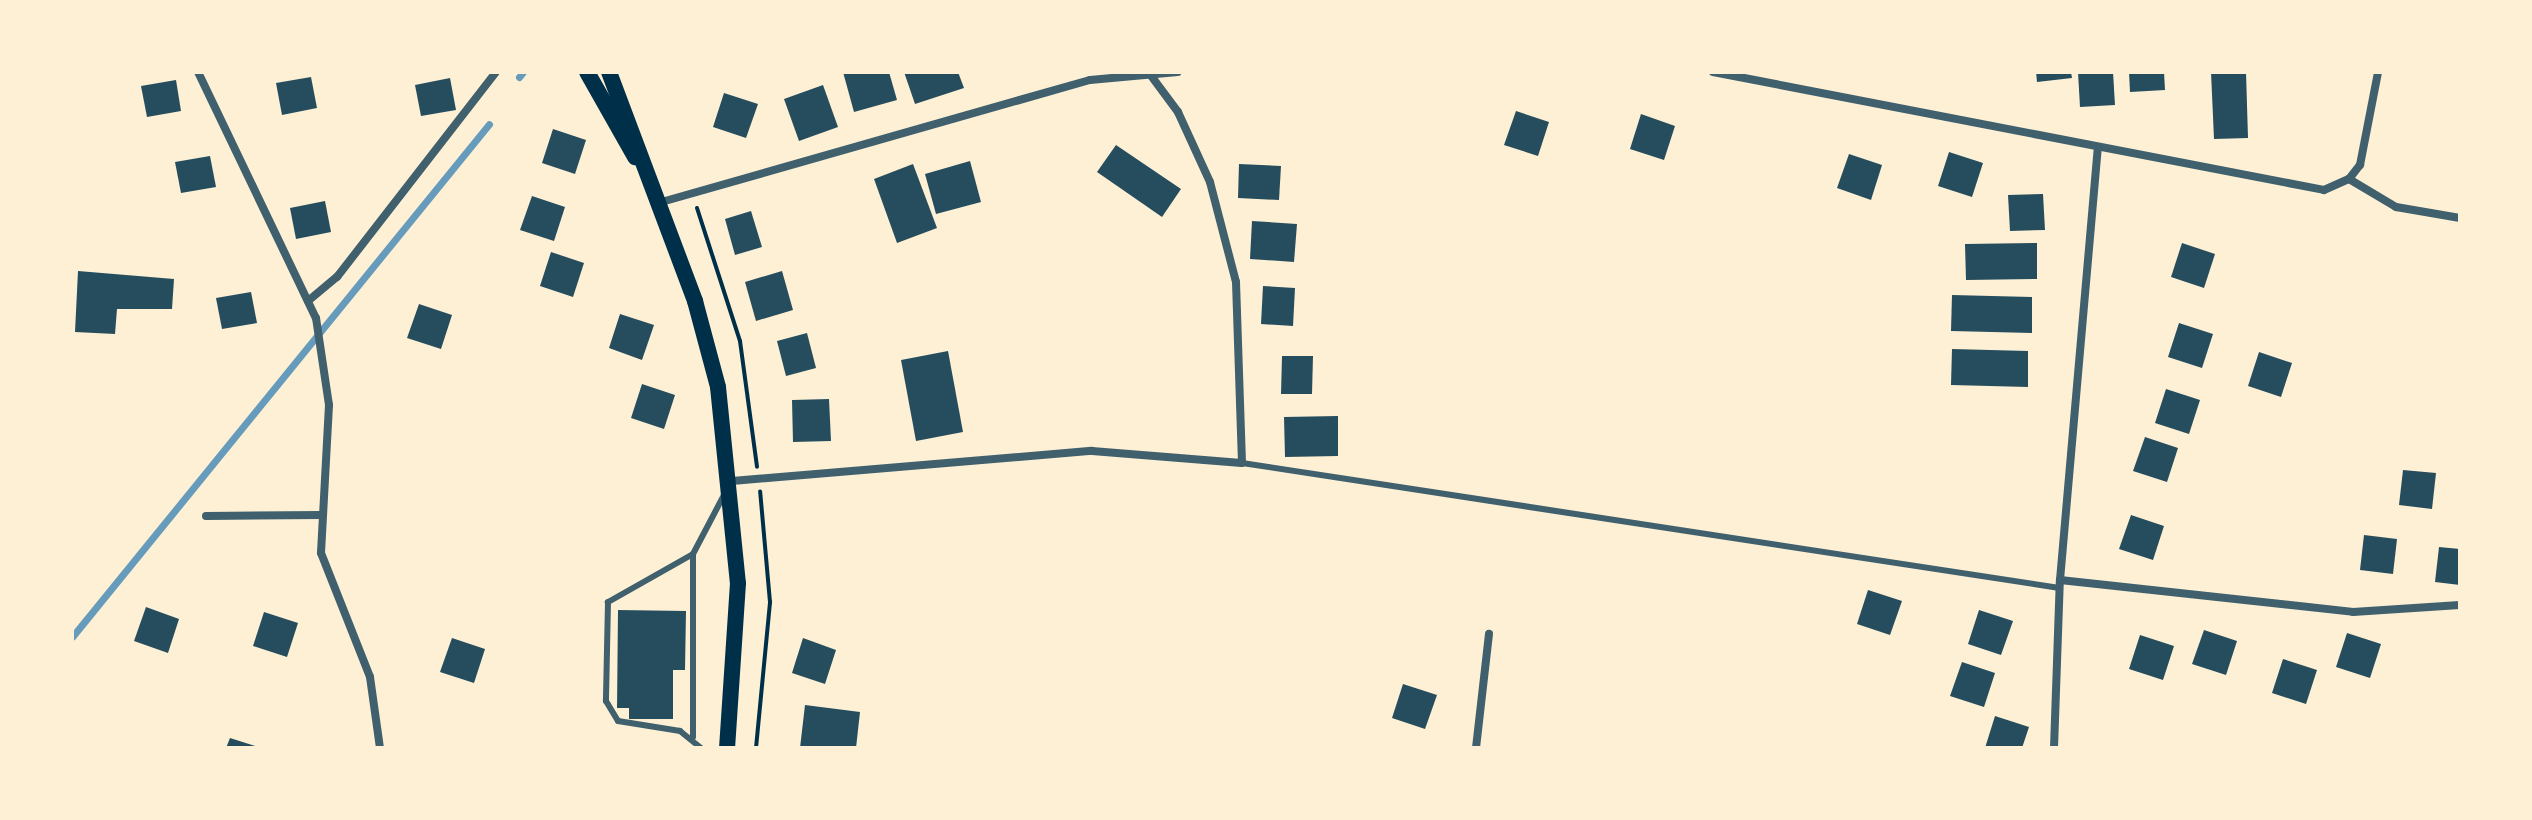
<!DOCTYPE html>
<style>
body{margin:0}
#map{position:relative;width:2532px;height:820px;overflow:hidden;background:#fdf0d5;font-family:"Exo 2",sans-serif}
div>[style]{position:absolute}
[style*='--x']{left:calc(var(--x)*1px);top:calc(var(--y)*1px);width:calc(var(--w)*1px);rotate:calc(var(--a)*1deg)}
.stream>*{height:7px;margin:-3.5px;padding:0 3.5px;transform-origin:3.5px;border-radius:3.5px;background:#669bbc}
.building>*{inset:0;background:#264d5e}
.path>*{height:4px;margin:-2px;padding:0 2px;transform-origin:2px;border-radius:2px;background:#003049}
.service>*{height:6px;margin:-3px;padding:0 3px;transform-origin:3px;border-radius:3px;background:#3f606c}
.minor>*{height:8px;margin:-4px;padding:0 4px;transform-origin:4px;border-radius:4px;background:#3f606c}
.secondary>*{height:16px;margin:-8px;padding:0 8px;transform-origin:8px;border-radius:8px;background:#003049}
span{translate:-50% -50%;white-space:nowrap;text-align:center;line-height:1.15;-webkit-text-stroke:8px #fdf0d5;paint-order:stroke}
.frame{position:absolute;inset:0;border:74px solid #fdf0d5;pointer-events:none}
</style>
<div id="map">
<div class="stream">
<i style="--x:519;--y:77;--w:6;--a:-51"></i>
<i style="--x:72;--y:637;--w:661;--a:-50.89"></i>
</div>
<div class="building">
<i style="clip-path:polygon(843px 72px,889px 72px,897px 100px,854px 112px)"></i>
<i style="clip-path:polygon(904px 72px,958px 72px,964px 88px,915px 104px)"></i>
<i style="clip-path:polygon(2036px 72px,2071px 72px,2072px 78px,2037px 82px)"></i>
<i style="clip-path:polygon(2078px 72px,2113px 72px,2115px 105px,2080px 107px)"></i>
<i style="clip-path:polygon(2129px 72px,2164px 72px,2165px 90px,2130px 92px)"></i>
<i style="clip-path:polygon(2211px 72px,2246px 72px,2248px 138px,2214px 139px)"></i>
<i style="clip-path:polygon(311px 77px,317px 108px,282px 115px,276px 83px)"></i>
<i style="clip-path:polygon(450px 78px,456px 110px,421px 116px,415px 85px)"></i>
<i style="clip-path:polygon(176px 80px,181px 111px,147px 117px,141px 86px)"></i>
<i style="clip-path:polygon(823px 85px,838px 127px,799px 141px,784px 99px)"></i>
<i style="clip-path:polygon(724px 93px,758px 104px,746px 138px,713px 127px)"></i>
<i style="clip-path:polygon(1516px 111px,1549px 122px,1538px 156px,1504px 145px)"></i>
<i style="clip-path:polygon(1641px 114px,1675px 126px,1664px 160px,1630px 149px)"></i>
<i style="clip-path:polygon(553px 129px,586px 140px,575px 174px,542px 163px)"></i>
<i style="clip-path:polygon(1116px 145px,1181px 189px,1162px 217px,1097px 172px)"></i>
<i style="clip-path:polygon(1949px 152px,1983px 163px,1972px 197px,1938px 186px)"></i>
<i style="clip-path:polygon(1849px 154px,1882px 165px,1871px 200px,1837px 188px)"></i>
<i style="clip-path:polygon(210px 156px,216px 187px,181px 193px,175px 162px)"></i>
<i style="clip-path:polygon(970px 161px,981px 202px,936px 214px,925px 174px)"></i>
<i style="clip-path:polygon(913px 164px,937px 228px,897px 243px,874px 179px)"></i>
<i style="clip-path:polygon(1239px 164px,1281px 166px,1279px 200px,1238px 198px)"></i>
<i style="clip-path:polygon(2043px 194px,2045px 230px,2010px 231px,2008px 195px)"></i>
<i style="clip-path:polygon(532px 196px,565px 207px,554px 241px,520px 230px)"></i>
<i style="clip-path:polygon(325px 201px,331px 232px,296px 239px,290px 208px)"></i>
<i style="clip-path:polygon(751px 211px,762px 247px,735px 255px,725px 219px)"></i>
<i style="clip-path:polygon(1252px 221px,1297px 224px,1294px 262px,1250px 259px)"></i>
<i style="clip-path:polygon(2037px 243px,2037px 279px,1966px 280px,1965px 244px)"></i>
<i style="clip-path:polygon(2182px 243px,2215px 254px,2204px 288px,2171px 277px)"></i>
<i style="clip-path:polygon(551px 252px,584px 263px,573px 297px,540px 286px)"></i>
<i style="clip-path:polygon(78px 271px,174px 279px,172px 309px,117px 309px,115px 334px,75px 332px)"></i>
<i style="clip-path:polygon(782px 271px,793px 310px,756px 321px,745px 282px)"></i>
<i style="clip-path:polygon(1263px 286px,1295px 288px,1293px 326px,1261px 324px)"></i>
<i style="clip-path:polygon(251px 292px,257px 323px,222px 329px,216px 298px)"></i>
<i style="clip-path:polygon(1952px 295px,2032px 297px,2032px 333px,1951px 331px)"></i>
<i style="clip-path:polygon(419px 304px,452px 315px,441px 349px,407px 338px)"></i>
<i style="clip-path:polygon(620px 314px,654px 325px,642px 360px,609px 348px)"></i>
<i style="clip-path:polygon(2179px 323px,2213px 334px,2202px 368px,2168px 357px)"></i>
<i style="clip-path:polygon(807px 333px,816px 368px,786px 376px,777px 341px)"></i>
<i style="clip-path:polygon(1952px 349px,2028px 351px,2028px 387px,1951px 385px)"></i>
<i style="clip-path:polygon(948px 351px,963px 432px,916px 441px,901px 360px)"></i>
<i style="clip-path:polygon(2259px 352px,2292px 363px,2281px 397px,2248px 386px)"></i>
<i style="clip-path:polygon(1282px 356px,1313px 356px,1312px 394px,1281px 394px)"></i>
<i style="clip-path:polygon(642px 384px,675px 395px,664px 429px,631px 418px)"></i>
<i style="clip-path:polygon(2166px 389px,2200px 400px,2189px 434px,2155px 423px)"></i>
<i style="clip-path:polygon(829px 399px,831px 441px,793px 442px,792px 400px)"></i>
<i style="clip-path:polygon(1338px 416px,1338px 456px,1285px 457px,1284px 417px)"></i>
<i style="clip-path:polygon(2145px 437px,2178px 448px,2167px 482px,2133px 471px)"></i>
<i style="clip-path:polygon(2403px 470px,2436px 473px,2432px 509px,2399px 505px)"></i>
<i style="clip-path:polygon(2131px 515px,2164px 526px,2153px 560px,2119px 549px)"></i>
<i style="clip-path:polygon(2364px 535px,2397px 539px,2393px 574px,2360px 570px)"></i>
<i style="clip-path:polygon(2439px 547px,2460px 549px,2460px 585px,2435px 582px)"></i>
<i style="clip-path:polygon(1868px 590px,1902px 601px,1890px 635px,1857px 624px)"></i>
<i style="clip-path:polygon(146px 607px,179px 619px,168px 653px,134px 641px)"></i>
<i style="clip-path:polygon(618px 610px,686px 611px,685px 670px,673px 670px,673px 719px,629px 719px,629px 708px,617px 708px)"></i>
<i style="clip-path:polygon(1979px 610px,2013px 621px,2001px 655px,1968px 644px)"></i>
<i style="clip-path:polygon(264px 612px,298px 623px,287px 657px,253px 646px)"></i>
<i style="clip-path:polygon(2204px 630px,2237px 641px,2226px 675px,2192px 664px)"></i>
<i style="clip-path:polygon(2347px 633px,2381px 644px,2370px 678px,2336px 667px)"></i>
<i style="clip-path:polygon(2140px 635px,2174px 646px,2163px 680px,2129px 669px)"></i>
<i style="clip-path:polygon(452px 638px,485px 649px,474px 683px,440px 672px)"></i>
<i style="clip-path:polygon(803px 638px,836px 650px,825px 684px,792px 673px)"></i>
<i style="clip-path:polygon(2283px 659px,2317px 670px,2306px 704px,2272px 693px)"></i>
<i style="clip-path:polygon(1962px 662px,1995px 673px,1984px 707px,1950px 696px)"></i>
<i style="clip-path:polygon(1403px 684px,1437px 695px,1425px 729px,1392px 718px)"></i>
<i style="clip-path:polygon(805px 705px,860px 712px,856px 748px,800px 748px)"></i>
<i style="clip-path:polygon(1995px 716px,2029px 727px,2022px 748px,1985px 748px)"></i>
<i style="clip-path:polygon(230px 738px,258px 747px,257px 748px,226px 748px)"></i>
</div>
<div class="path">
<i style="--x:697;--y:208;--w:140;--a:72.1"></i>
<i style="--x:740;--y:341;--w:127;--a:82.3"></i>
<i style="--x:756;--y:748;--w:147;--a:-84.5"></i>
<i style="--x:770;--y:602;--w:111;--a:-95.1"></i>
</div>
<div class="service">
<i style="--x:1242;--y:463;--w:827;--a:8.69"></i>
<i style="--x:693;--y:554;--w:98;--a:150.5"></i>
<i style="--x:608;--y:602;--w:99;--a:91.2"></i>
<i style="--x:606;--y:701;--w:23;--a:59"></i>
<i style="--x:618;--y:721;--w:63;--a:9.2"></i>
<i style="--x:680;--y:731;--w:27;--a:39"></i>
<i style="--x:693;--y:737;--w:183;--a:-90"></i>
<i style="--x:693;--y:554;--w:67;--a:-62.3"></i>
</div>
<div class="minor">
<i style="--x:198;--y:72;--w:273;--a:64.4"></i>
<i style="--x:316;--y:318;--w:88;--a:81.5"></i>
<i style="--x:329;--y:405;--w:148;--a:93.1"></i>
<i style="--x:321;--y:553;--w:133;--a:68.4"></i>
<i style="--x:370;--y:677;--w:72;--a:82"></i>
<i style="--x:1713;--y:72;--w:622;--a:10.93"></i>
<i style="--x:2324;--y:190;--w:27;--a:-24"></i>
<i style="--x:2349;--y:179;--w:18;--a:-52"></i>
<i style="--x:2360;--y:165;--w:95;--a:-79"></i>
<i style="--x:2349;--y:179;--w:55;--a:30.8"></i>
<i style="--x:2396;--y:207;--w:65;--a:9.8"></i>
<i style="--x:658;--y:203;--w:449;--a:-15.9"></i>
<i style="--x:1090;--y:80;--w:88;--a:-5.2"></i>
<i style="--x:308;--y:301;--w:38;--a:-40"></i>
<i style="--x:337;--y:277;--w:259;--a:-52.2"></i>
<i style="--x:732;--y:481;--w:361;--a:-4.8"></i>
<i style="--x:1092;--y:451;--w:150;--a:4.6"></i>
<i style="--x:1242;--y:463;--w:181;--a:-91.9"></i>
<i style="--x:1236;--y:282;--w:103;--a:-104.6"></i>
<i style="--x:1210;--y:182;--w:77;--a:-114.6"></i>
<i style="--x:1178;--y:112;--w:49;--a:-126.6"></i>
<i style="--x:206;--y:516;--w:116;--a:-0.5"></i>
<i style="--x:2060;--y:580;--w:295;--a:6.2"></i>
<i style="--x:2353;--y:612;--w:107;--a:-3.7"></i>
<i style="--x:1476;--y:748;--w:115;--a:-83.5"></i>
<i style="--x:2054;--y:748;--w:168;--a:-88"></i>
<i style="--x:2060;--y:580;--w:433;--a:-85"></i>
</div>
<div class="secondary">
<i style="--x:587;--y:72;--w:98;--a:60.5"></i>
<i style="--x:609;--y:72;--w:245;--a:69.4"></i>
<i style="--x:695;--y:301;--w:89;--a:75"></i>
<i style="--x:718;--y:387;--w:197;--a:84.2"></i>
<i style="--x:738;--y:583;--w:165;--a:93.8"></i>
</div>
<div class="frame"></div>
</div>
